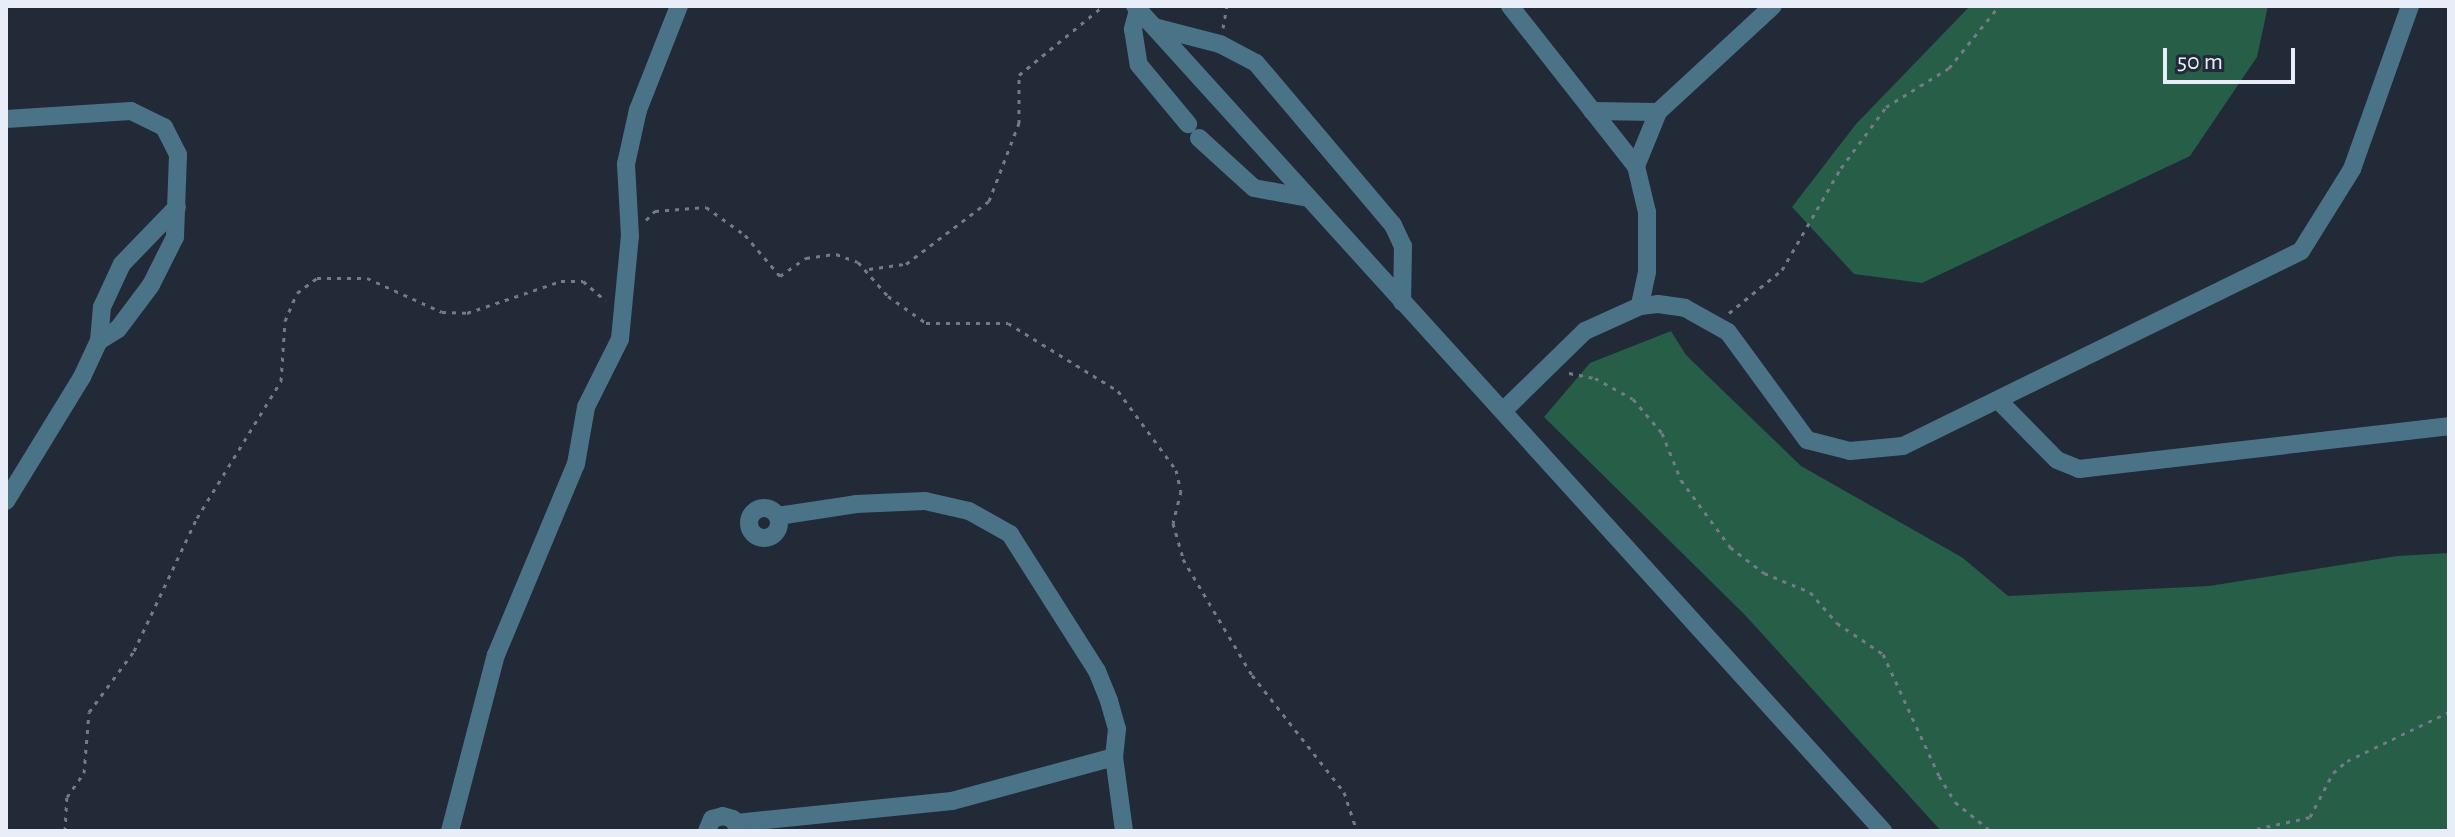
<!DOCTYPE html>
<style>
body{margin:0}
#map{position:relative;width:2455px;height:837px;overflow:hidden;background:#222937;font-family:"Alegreya Sans",sans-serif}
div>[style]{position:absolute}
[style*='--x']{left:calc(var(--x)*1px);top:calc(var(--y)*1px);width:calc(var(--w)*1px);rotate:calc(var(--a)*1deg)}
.green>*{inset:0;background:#265e47}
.path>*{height:3px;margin-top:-1.5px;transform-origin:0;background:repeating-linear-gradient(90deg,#757a87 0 4px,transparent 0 10px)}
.minor>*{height:18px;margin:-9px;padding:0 9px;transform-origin:9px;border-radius:9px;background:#4b7388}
.minor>.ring{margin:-9px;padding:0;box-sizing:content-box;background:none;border:18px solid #4b7388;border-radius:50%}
span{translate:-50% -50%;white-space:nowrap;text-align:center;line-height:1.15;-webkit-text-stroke:8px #222937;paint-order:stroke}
.frame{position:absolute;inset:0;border:8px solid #e9edf7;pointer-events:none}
.scale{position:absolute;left:2163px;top:48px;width:132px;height:36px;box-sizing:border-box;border:4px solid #e9edf7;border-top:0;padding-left:10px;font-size:24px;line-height:28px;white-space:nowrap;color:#e9edf7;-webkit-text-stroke:6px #222937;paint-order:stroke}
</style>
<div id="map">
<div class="green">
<i style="clip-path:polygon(1970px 6px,2268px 6px,2257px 57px,2190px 156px,1922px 283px,1854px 274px,1792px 207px,1856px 124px)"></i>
<i style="clip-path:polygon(1671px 331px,1686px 355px,1801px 466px,1963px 558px,2008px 596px,2209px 586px,2397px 556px,2449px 553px,2449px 831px,1941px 831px,1745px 615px,1544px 417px,1590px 363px)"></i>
</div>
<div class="path">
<i style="--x:1223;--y:28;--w:22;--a:-80"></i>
<i style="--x:646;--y:220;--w:13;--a:-45"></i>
<i style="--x:655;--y:211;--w:51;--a:-4.5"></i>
<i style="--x:706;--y:207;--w:48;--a:35.7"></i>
<i style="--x:745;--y:235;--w:54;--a:49.5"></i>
<i style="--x:780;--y:276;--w:32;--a:-35"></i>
<i style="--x:806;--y:258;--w:30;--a:-8"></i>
<i style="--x:836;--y:254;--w:23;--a:20"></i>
<i style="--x:858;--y:262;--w:45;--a:48.6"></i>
<i style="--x:888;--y:296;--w:47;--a:35.4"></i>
<i style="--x:926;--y:323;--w:82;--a:0"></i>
<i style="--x:1008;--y:323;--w:129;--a:31.7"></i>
<i style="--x:1118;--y:391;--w:98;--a:53.7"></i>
<i style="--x:1176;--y:470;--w:22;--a:77"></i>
<i style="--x:1181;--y:491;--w:33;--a:104"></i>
<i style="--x:1173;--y:523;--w:37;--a:74"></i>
<i style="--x:1183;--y:559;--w:135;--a:59.3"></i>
<i style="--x:1252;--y:675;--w:149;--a:51.8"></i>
<i style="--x:1344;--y:792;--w:41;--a:71.6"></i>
<i style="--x:869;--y:269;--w:37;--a:-8"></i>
<i style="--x:906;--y:264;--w:104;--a:-37.2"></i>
<i style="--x:989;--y:201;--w:84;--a:-69"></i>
<i style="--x:1019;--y:123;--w:48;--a:-90"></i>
<i style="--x:1019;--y:75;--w:109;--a:-39.4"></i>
<i style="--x:1729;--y:313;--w:68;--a:-39.1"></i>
<i style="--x:1782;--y:270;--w:118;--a:-60"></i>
<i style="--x:1841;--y:168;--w:76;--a:-53.6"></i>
<i style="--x:1886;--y:107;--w:74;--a:-31.8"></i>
<i style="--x:1949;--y:68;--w:80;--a:-51.1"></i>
<i style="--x:1569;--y:373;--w:26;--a:11"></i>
<i style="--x:1595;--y:378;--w:43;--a:28.9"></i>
<i style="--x:1633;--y:399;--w:45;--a:49.5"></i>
<i style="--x:1662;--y:433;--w:51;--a:68"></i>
<i style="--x:1681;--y:480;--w:83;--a:53.8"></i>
<i style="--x:1730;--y:547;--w:43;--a:37.4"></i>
<i style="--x:1764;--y:573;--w:50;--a:22.4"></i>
<i style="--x:1810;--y:592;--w:41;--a:48.9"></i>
<i style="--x:1837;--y:623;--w:55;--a:34"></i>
<i style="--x:1883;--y:654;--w:134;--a:65.3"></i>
<i style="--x:1939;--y:776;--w:31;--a:58"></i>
<i style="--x:1955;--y:802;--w:46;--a:38.9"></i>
<i style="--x:65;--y:831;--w:34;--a:-87"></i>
<i style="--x:67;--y:797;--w:29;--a:-55"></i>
<i style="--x:84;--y:773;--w:61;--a:-85.3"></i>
<i style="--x:89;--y:712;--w:76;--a:-53.6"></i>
<i style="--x:134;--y:651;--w:147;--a:-64.7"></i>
<i style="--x:197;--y:518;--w:161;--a:-58.5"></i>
<i style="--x:281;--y:381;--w:60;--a:-86.2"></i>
<i style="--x:285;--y:321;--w:30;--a:-67"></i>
<i style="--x:297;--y:293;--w:25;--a:-37"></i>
<i style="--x:317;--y:278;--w:50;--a:0"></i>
<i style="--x:367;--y:278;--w:82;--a:24.4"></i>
<i style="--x:442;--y:312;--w:25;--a:2"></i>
<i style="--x:467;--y:313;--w:99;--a:-18.8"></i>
<i style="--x:561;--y:281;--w:22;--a:0"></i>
<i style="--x:583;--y:281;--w:30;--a:41"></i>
<i style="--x:2247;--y:831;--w:65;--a:-12.5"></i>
<i style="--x:2310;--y:817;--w:50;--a:-62.4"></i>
<i style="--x:2333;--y:773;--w:18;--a:-41"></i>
<i style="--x:2347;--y:761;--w:113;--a:-25.7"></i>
</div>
<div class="minor">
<i style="--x:1135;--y:6;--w:1114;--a:47.8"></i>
<i style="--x:1510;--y:6;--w:204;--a:51.8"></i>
<i style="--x:1636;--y:166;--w:47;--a:76.6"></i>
<i style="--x:1647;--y:212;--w:60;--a:90"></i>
<i style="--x:1647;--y:272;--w:35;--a:102"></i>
<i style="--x:1138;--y:10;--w:20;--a:105"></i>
<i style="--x:1133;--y:29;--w:36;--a:81"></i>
<i style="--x:1139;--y:65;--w:77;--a:50.3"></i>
<i style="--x:1154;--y:27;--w:68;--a:14.4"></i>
<i style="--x:1220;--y:44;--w:41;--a:27.8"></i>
<i style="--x:1256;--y:63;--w:212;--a:49.8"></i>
<i style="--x:1393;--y:225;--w:23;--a:65"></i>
<i style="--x:1403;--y:246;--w:56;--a:91"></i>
<i style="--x:1592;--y:111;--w:66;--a:0.9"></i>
<i style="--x:6;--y:119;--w:125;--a:-3.7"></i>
<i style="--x:131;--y:111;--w:37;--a:26"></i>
<i style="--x:164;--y:127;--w:31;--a:63"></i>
<i style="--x:178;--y:155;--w:82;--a:92.1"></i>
<i style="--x:175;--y:237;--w:54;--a:116.6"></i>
<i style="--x:151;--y:285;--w:55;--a:126.9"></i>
<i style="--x:118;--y:329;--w:22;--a:148"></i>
<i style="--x:1199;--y:138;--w:74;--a:42.3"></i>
<i style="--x:1254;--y:188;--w:55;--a:10.5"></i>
<i style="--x:1636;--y:166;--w:58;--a:-67.8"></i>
<i style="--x:1658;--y:112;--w:156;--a:-42.7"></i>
<i style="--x:2000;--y:402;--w:81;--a:45.5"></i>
<i style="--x:2057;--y:460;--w:24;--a:22"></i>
<i style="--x:2079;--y:469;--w:372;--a:-6.6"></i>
<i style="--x:1503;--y:411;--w:115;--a:-44.3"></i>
<i style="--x:1585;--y:331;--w:60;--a:-24.4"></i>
<i style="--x:1640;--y:306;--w:18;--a:-6"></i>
<i style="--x:1658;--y:304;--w:27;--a:8"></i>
<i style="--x:1685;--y:308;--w:49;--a:29.2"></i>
<i style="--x:1728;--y:332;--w:134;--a:53.8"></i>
<i style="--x:1807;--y:440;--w:44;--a:14.3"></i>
<i style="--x:1850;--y:451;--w:53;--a:-5.4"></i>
<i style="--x:1903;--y:446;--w:443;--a:-26.1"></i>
<i style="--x:2301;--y:251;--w:97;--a:-58.1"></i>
<i style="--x:2352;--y:169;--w:173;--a:-70.4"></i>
<i style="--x:6;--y:501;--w:145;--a:-58.5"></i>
<i style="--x:82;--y:377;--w:40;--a:-65"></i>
<i style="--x:99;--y:341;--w:34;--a:-85"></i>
<i style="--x:102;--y:307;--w:47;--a:-65.1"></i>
<i style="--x:122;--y:264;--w:79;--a:-46"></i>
<i class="ring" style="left:749px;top:508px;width:12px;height:12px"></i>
<i style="--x:778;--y:516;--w:79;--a:-8.7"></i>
<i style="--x:856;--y:504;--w:69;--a:-2.5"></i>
<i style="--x:925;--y:501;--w:45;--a:12.8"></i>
<i style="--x:969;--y:511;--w:47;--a:29.3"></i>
<i style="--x:1010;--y:534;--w:162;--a:57.6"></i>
<i style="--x:1097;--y:671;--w:32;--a:68"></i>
<i style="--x:1109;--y:701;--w:29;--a:74"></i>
<i style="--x:1117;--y:729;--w:28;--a:96"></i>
<i style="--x:1114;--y:757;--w:75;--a:82.3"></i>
<i style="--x:736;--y:823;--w:217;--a:-5.8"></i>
<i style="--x:952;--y:801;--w:168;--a:-15.2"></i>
<i style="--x:450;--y:831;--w:182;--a:-75.4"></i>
<i style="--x:496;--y:655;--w:207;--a:-67.3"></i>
<i style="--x:576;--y:464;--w:58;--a:-80"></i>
<i style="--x:586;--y:407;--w:76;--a:-63.4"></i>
<i style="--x:620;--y:339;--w:103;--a:-84.5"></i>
<i style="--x:630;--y:236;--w:72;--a:-93.2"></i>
<i style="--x:626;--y:164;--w:55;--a:-77.5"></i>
<i style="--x:638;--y:110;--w:112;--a:-68.5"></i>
<i style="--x:707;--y:831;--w:13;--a:-67"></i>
<i style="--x:712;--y:819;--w:11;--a:-15"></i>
<i style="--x:723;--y:816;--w:10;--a:17"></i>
<i style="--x:733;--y:819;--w:13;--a:63"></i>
</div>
<div class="frame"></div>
<div class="scale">50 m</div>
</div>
